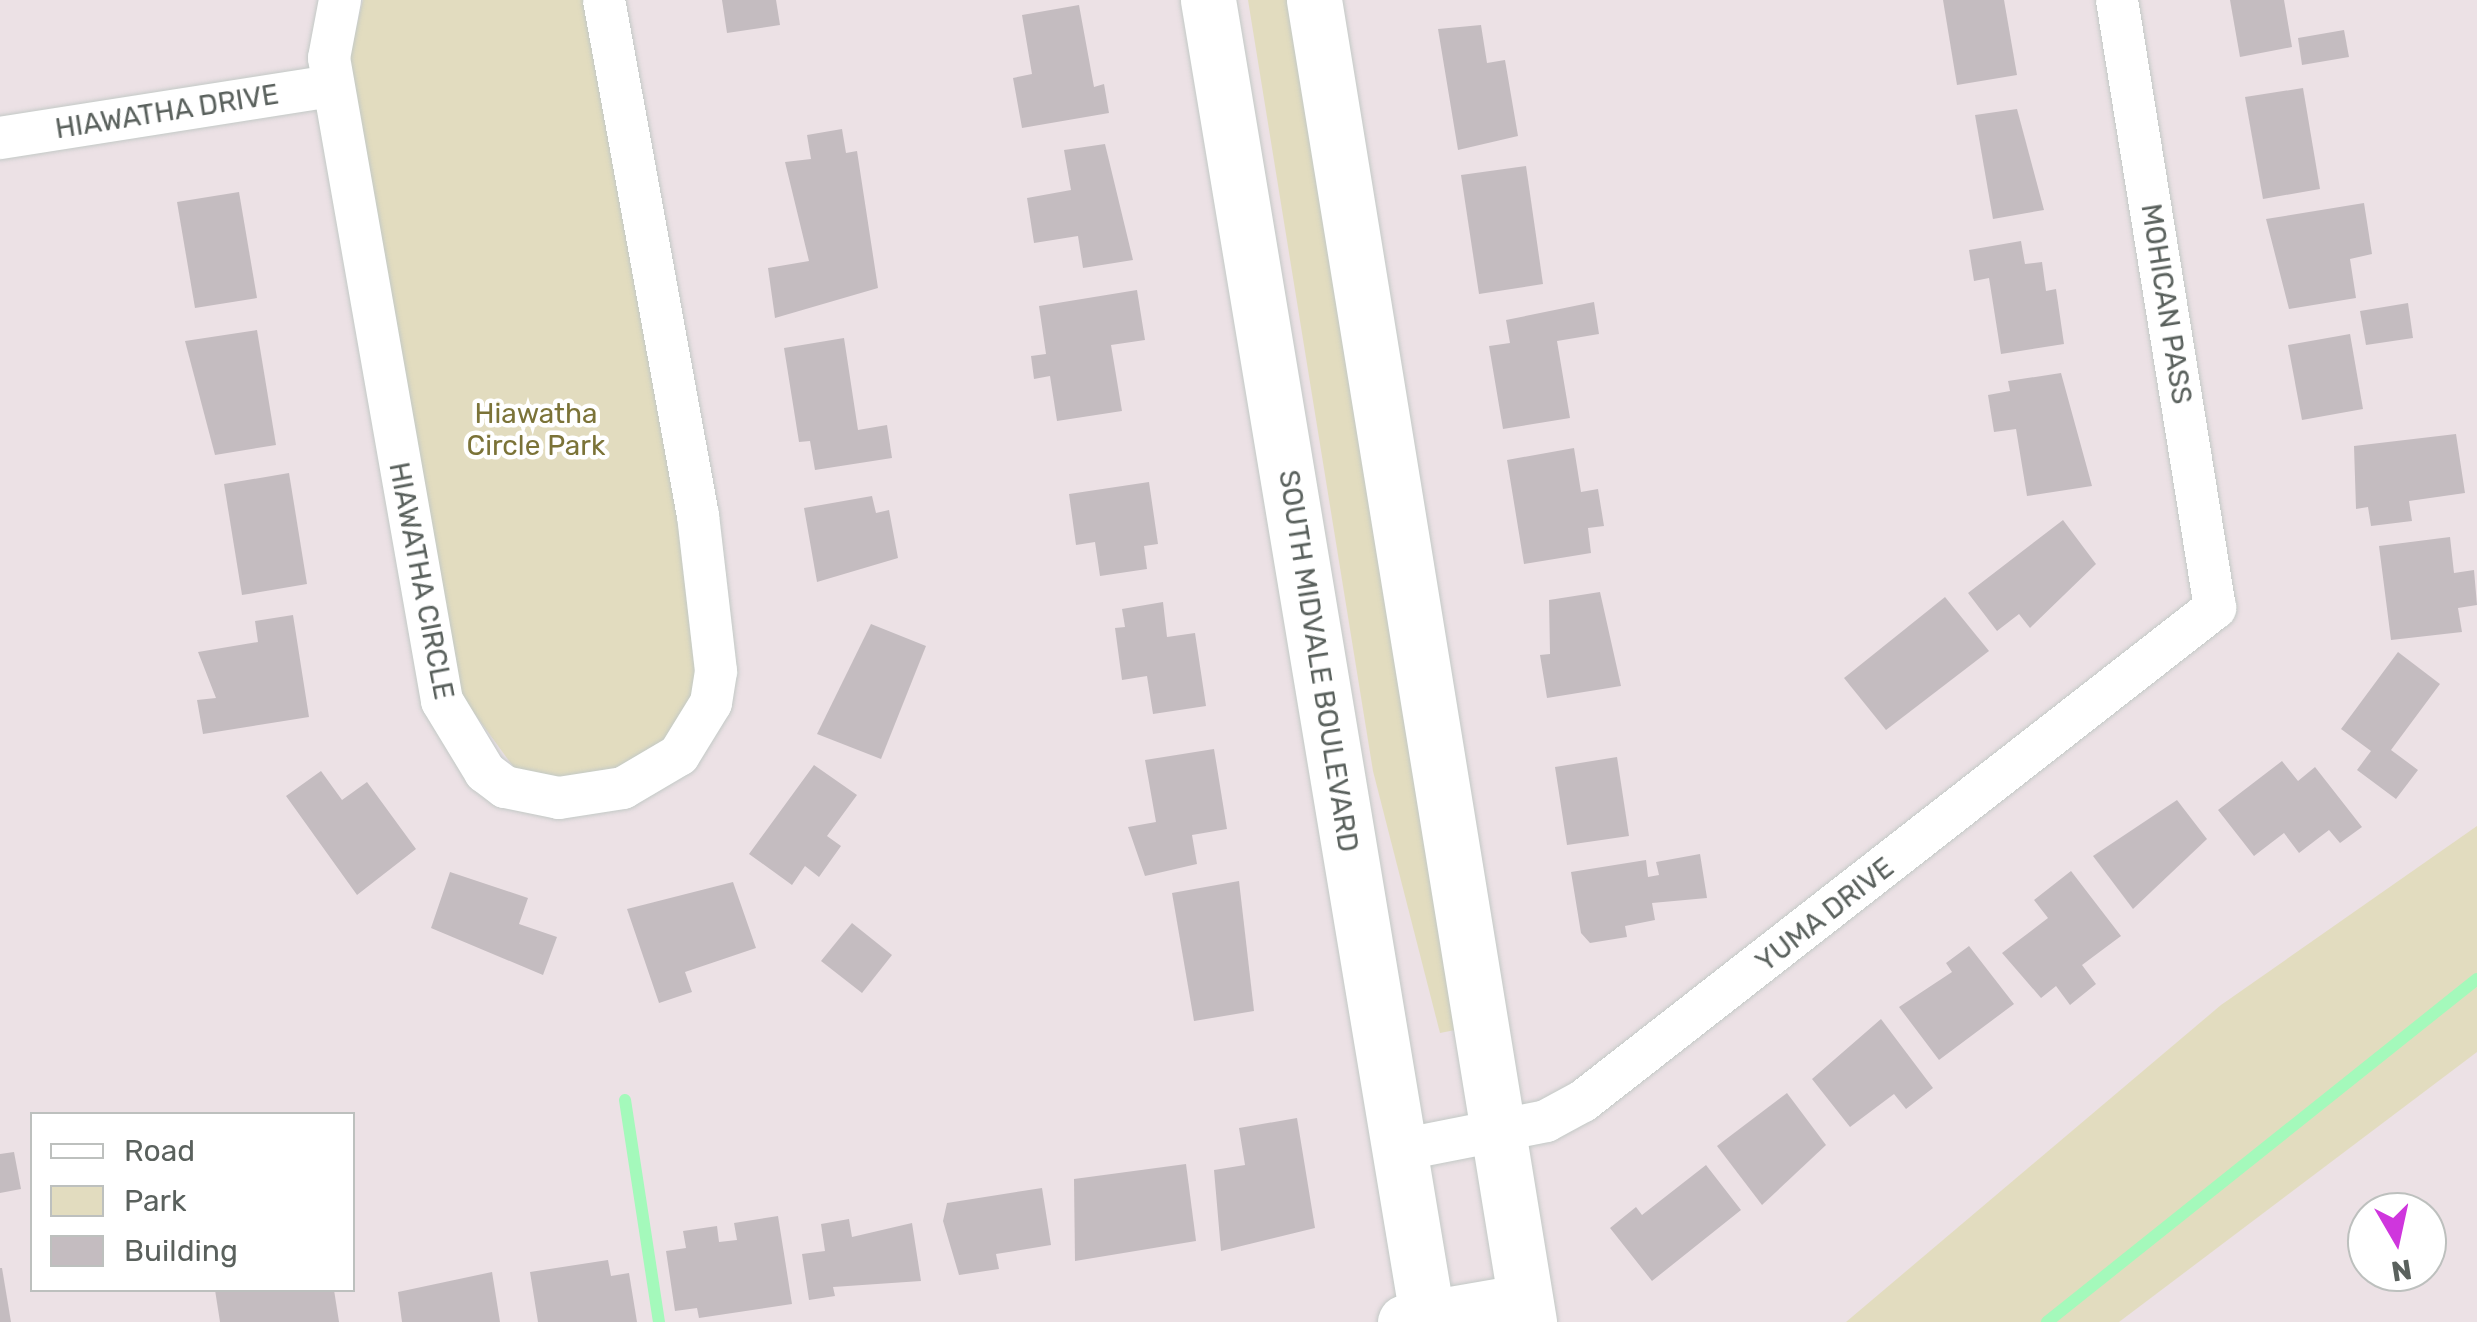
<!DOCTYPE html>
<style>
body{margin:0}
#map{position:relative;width:2477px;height:1322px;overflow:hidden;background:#ece1e5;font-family:Rubik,sans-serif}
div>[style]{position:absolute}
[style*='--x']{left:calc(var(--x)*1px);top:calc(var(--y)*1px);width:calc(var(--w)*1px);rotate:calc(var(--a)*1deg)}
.green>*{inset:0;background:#e2dcbf}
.stream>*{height:12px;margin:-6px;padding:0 6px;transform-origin:6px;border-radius:6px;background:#a4f9bb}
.building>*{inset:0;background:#c4bcc0}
.roads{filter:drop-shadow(0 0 2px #c3c9c6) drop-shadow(0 0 2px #c3c9c6)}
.street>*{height:42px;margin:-21px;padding:0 21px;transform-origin:21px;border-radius:21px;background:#fff}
.secondary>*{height:55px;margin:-27.5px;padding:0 27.5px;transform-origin:27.5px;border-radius:27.5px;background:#fff}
span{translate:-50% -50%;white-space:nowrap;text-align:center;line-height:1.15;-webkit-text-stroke:9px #fff;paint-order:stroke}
.street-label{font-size:28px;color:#5a615d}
.park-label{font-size:28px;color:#7b7338}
.legend{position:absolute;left:30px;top:1112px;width:325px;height:180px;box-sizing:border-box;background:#fff;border:2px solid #bdc0be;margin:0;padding:12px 18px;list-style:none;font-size:30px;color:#5a615d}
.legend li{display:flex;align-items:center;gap:20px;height:50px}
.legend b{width:50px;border:2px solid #bdc0be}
.north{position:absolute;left:2347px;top:1192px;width:100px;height:100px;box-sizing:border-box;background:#fff;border:2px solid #bdc0be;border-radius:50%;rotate:171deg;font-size:28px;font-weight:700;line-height:40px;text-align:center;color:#5a615d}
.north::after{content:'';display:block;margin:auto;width:35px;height:45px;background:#cf36dd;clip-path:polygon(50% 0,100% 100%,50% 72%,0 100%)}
</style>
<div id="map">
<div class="green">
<i style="clip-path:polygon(363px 0,583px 0,678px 519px,696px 670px,692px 697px,664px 740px,617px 769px,559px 777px,515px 769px,461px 695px,349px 58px)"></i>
<i style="clip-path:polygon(1248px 0,1289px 0,1460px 1029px,1440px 1033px,1373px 771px)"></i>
<i style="clip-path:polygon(2477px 826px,2477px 1052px,2119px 1322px,1846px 1322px,2221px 1005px)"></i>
</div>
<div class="stream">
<i style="--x:625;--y:1100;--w:225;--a:81.3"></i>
<i style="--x:2047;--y:1322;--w:550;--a:-38.58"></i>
</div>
<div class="building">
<i style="clip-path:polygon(722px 0,776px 0,780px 25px,727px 33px)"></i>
<i style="clip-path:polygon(1943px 0,2004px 0,2017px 75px,1957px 85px)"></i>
<i style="clip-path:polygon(2230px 0,2284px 0,2292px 47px,2240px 57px)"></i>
<i style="clip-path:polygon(1079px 5px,1094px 87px,1104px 84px,1109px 113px,1022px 128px,1013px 78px,1032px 74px,1022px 15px)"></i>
<i style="clip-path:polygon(1481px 25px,1487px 63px,1505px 60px,1518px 136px,1458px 150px,1438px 29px)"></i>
<i style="clip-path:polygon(2344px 30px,2349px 57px,2302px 65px,2298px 38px)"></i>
<i style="clip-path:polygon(2303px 88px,2320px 189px,2263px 199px,2245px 97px)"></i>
<i style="clip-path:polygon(2017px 109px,2044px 210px,1993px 219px,1975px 115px)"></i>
<i style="clip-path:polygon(842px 129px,846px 153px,857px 151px,878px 288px,775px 318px,768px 268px,809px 261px,785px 162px,811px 159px,807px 135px)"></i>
<i style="clip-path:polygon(1105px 144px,1133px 260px,1083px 268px,1078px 236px,1034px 243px,1027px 198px,1071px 190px,1064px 150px)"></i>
<i style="clip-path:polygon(1526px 166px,1543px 284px,1479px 294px,1461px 175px)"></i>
<i style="clip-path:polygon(239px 192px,257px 298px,195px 308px,177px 202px)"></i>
<i style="clip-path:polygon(2364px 203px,2372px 254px,2350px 259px,2356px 298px,2289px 309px,2266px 219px)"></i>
<i style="clip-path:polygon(2021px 241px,2025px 264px,2042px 262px,2046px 291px,2056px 289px,2064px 344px,2001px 354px,1989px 278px,1974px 281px,1969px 250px)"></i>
<i style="clip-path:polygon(1137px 290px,1145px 340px,1111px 345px,1122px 411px,1057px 421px,1050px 376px,1034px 379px,1031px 356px,1046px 354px,1039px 306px)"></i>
<i style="clip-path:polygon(1594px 302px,1599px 334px,1557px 341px,1570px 418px,1503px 429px,1489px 346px,1510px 343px,1506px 320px)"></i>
<i style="clip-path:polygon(2408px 303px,2413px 338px,2366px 345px,2360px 311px)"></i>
<i style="clip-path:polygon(257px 330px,276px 445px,215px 455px,185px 341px)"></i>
<i style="clip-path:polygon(2350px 334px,2363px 409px,2302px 420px,2288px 345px)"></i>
<i style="clip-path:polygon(844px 338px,858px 430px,887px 425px,892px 458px,815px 470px,810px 441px,799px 442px,784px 348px)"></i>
<i style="clip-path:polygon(2061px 373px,2092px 486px,2027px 496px,2016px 429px,1994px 432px,1988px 395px,2010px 391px,2008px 381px)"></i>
<i style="clip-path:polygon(2456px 434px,2465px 493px,2409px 501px,2412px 521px,2371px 526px,2368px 507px,2356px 509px,2354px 446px)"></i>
<i style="clip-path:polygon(1574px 448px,1581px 492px,1598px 489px,1604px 526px,1588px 528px,1591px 553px,1524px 564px,1507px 460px)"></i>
<i style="clip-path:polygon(289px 473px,307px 584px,242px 595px,224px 484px)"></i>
<i style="clip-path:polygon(1149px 482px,1158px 544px,1144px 546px,1147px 569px,1100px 576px,1095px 542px,1076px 545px,1069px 494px)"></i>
<i style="clip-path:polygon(872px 496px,876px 513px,889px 510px,898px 558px,817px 582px,804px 508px)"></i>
<i style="clip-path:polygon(2063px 520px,2096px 564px,2030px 628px,2019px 614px,1997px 631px,1968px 593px)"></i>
<i style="clip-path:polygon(2450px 537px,2454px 573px,2474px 570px,2477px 605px,2458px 608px,2462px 632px,2391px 640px,2379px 546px)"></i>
<i style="clip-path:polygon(1600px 592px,1621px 686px,1547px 698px,1540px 655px,1550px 654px,1549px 600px)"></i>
<i style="clip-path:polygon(1945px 597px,1989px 651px,1886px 730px,1844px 678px)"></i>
<i style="clip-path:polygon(1163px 602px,1167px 637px,1195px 633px,1206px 706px,1153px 714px,1147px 676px,1122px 680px,1115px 628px,1125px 627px,1122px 609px)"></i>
<i style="clip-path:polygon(293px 615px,309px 717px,203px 734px,197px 700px,216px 698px,198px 652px,258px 642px,255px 621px)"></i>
<i style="clip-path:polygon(871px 624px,926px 646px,881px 759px,817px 734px)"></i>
<i style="clip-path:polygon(2398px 652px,2440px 684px,2391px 750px,2418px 770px,2396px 799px,2357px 770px,2371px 751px,2341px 729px)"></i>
<i style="clip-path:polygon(1214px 749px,1227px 829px,1192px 835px,1197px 864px,1145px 876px,1128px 827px,1156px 822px,1145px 760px)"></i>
<i style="clip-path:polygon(1617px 757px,1629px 836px,1567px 845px,1555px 767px)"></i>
<i style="clip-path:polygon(2282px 761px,2298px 781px,2315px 767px,2362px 827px,2340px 843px,2329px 830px,2299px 853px,2284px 833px,2254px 856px,2218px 810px)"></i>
<i style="clip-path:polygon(814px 765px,857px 795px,827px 836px,841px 846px,819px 877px,805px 866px,792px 885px,749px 854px)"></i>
<i style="clip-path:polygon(321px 771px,342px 800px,367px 782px,416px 849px,357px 895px,286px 796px)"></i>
<i style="clip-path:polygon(2177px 800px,2207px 839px,2133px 909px,2093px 856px)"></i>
<i style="clip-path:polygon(1700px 854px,1707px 898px,1652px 903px,1655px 920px,1625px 926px,1627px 937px,1590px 943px,1581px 933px,1571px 872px,1646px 860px,1648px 877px,1659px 875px,1656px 862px)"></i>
<i style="clip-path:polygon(2071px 871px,2121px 936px,2082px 965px,2096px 984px,2070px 1005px,2056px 986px,2041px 998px,2002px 953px,2048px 918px,2034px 900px)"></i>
<i style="clip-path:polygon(450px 872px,528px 898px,519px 924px,557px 937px,543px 975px,431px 928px)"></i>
<i style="clip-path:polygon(1239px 881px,1254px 1011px,1194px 1021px,1172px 893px)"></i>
<i style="clip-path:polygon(733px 882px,756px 948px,685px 972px,692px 992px,659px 1003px,627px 909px)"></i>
<i style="clip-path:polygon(852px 923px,892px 955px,862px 993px,821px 961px)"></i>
<i style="clip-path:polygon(1969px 946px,2014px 1004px,1939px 1060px,1899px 1007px,1952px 972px,1946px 963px)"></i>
<i style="clip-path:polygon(1881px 1019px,1933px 1088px,1906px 1109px,1894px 1094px,1850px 1127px,1812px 1079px)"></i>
<i style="clip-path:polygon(1787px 1093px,1826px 1145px,1762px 1205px,1717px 1146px)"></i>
<i style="clip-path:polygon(1297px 1118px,1315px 1228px,1221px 1251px,1214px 1170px,1245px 1165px,1239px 1128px)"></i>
<i style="clip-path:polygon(14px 1152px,21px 1189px,0 1193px,0 1154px)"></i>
<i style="clip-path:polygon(1186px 1164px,1196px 1241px,1075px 1261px,1074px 1179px)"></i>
<i style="clip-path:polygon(1706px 1165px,1741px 1210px,1652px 1281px,1610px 1228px,1636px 1207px,1642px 1215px)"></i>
<i style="clip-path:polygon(1042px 1188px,1051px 1245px,996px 1254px,999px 1269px,959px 1275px,943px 1221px,947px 1203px)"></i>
<i style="clip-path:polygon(778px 1216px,792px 1304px,699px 1318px,697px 1308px,675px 1311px,666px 1251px,686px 1248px,683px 1231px,717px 1226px,719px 1242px,737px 1240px,734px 1223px)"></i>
<i style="clip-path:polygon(849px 1219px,852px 1237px,912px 1223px,921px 1281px,833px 1287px,835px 1296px,809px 1300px,802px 1254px,825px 1251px,821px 1224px)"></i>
<i style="clip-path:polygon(608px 1260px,611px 1276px,629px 1273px,637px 1322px,538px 1322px,530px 1272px)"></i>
<i style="clip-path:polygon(0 1268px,2px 1268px,11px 1322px,0 1322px)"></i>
<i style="clip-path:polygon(492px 1272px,500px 1322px,402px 1322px,398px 1292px)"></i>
<i style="clip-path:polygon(215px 1290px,334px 1290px,339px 1322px,220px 1322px)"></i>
</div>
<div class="roads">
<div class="street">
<i style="--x:340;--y:0;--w:59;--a:100.7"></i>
<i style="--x:329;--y:58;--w:653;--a:80.03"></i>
<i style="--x:442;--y:701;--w:83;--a:58.8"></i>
<i style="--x:485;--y:772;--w:25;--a:37"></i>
<i style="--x:505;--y:787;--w:55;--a:11.5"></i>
<i style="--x:559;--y:798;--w:65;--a:-8.9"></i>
<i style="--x:623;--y:788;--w:65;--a:-30.5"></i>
<i style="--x:679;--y:755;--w:61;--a:-58.4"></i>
<i style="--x:711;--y:703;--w:32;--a:-81"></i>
<i style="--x:716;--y:671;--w:156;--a:-96.6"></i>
<i style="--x:698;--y:516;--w:524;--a:-100.32"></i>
<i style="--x:0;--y:138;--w:337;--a:-8.9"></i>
<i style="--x:1400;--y:1150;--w:149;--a:-11.2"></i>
<i style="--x:1546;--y:1121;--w:42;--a:-28.4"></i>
<i style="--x:1583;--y:1101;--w:802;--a:-37.96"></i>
<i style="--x:2215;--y:608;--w:616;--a:-99.16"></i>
</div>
<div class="secondary">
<i style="--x:1208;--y:0;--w:1340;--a:80.55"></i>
<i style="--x:1314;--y:0;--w:1339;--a:80.76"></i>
<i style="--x:1405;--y:1322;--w:122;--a:-9.9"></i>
</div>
</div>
<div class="street-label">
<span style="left:167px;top:112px;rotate:-9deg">HIAWATHA DRIVE</span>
<span style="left:2166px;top:304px;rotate:81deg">MOHICAN PASS</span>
<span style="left:421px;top:581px;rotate:79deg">HIAWATHA CIRCLE</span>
<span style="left:1318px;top:661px;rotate:81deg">SOUTH MIDVALE BOULEVARD</span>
<span style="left:1825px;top:915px;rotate:-38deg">YUMA DRIVE</span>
</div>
<div class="park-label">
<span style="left:536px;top:430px">Hiawatha<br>Circle Park</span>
</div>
<ul class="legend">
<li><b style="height:12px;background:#fff"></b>Road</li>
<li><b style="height:28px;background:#e2dcbf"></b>Park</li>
<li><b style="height:28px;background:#c4bcc0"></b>Building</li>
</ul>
<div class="north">N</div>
</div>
